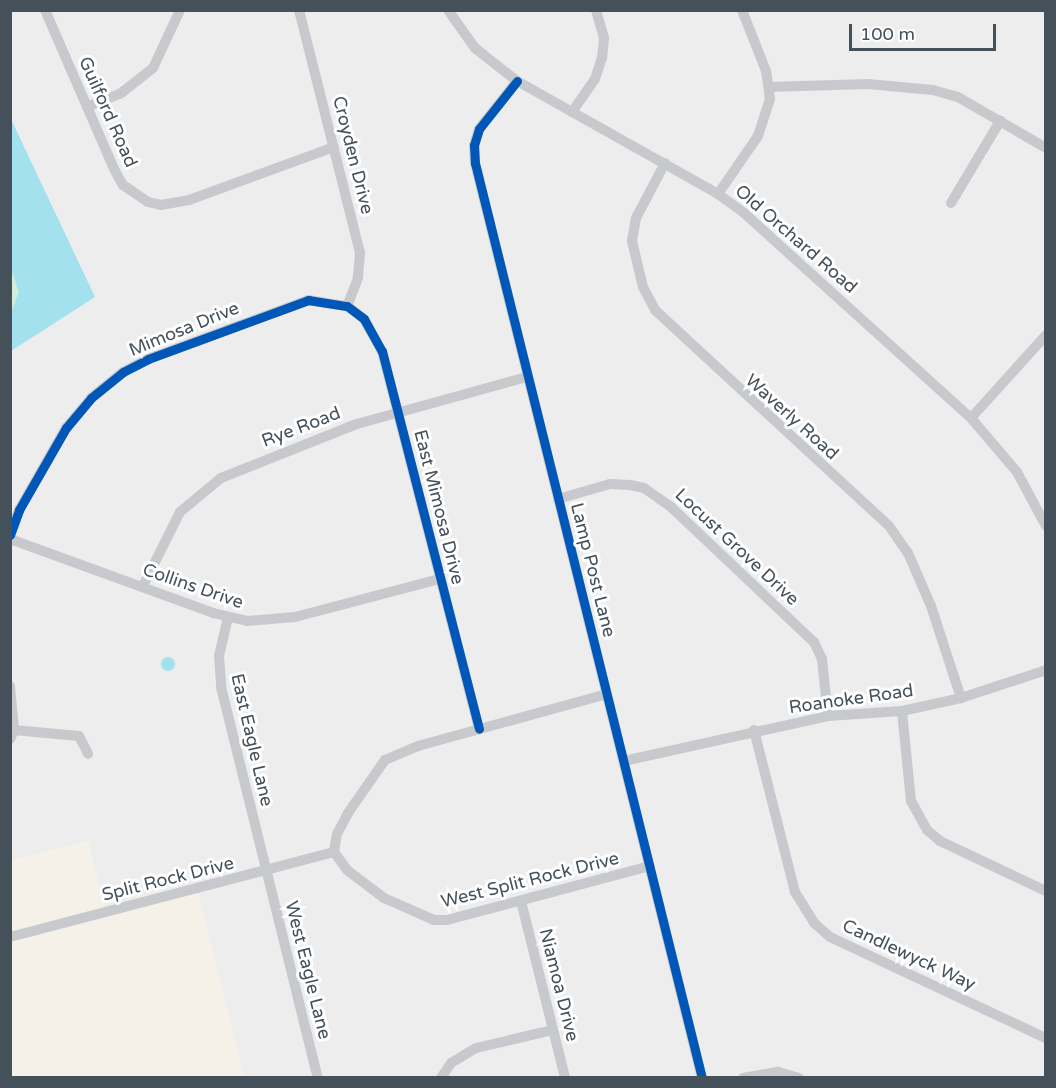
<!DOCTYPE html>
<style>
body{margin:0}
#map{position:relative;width:1056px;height:1088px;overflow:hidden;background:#eeeded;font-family:"Varela Round",sans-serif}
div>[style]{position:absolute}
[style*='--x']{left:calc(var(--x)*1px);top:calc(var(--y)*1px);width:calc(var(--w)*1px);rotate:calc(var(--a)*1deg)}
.commercial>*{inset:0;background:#f6f1e8}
.green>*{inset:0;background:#d0eeda}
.water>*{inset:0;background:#a3e1ee}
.round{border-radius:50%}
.stream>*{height:3px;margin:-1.5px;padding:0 1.5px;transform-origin:1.5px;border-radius:1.5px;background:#a3e1ee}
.street>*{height:10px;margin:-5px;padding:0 5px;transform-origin:5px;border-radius:5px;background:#c7c9cc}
.cycleway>*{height:9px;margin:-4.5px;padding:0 4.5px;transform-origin:4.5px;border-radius:4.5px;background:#0057b8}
span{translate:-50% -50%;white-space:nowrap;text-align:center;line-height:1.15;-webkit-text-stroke:6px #fff;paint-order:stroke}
.street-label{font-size:18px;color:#44505a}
.frame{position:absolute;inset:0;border:12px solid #44505a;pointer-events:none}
.scale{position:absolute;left:849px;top:24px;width:147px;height:27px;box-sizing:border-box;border:3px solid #44505a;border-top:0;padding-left:8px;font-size:18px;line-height:21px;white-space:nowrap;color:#44505a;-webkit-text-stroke:4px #fff;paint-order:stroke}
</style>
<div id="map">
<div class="commercial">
<i style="clip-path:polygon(88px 841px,106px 912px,197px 889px,244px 1077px,11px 1077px,10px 860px)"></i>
</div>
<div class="green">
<i style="clip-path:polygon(11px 261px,20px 291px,11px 319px)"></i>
</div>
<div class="water">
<i style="clip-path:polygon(10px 117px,95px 297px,11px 351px,11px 319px,20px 291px,11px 261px)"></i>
<i class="round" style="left:161px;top:657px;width:14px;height:14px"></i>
</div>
<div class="stream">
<i style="--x:10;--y:261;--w:32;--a:72"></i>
<i style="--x:20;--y:291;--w:30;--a:110"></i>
</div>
<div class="street">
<i style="--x:45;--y:10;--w:173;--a:66.5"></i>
<i style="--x:114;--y:169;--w:18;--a:61"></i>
<i style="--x:123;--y:185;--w:30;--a:34"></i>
<i style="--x:148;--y:202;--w:13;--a:13"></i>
<i style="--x:161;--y:205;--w:28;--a:-10"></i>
<i style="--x:189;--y:200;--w:154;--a:-20.1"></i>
<i style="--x:299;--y:10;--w:251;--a:75.9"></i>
<i style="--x:360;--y:253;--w:25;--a:95"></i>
<i style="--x:358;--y:278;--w:30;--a:111"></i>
<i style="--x:448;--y:10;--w:47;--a:54.6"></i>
<i style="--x:475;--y:48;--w:53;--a:38.2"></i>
<i style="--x:517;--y:81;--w:231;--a:29.3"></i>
<i style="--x:718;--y:194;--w:32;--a:36"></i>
<i style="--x:744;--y:213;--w:306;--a:42.1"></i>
<i style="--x:971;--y:418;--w:71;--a:49.6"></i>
<i style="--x:1017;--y:472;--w:61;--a:61.8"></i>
<i style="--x:517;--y:81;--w:61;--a:128.4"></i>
<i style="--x:479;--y:129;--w:17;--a:107"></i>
<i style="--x:474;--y:145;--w:18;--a:87"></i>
<i style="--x:475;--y:163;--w:943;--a:76.07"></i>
<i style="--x:769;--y:87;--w:99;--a:-1.7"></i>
<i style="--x:868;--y:84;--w:65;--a:5.3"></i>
<i style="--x:933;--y:90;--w:26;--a:16"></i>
<i style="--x:958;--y:97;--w:102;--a:30.1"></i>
<i style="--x:87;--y:107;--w:35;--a:-22"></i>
<i style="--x:120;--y:94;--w:42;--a:-38.2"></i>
<i style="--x:153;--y:68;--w:64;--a:-65"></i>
<i style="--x:572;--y:112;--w:40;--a:-55.1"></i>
<i style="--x:595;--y:79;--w:22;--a:-72"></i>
<i style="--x:602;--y:58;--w:20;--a:-84"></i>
<i style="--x:604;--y:38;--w:29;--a:-106"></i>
<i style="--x:665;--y:163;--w:62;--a:117.8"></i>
<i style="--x:636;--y:218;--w:23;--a:100"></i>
<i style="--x:632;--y:241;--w:47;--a:76.6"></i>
<i style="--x:643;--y:287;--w:26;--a:62"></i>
<i style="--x:655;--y:310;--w:318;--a:42.7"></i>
<i style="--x:889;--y:526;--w:33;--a:55"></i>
<i style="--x:908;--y:553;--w:58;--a:66.5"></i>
<i style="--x:931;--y:606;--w:97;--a:71.9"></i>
<i style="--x:718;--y:194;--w:70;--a:-55.4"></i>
<i style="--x:758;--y:136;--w:39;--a:-72"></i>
<i style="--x:770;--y:99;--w:28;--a:-98"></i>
<i style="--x:766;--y:71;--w:66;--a:-111.5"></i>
<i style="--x:951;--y:203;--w:96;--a:-59.1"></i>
<i style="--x:971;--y:418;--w:112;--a:-47.9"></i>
<i style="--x:558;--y:499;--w:54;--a:-16.1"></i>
<i style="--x:610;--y:484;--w:20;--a:3"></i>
<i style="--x:630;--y:485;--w:14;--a:12"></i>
<i style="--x:644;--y:488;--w:33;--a:35"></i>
<i style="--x:671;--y:507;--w:197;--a:43.4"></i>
<i style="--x:814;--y:642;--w:19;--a:65"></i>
<i style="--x:822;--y:659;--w:57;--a:84"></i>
<i style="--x:10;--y:535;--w:27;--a:-70"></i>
<i style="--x:19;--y:510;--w:95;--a:-60.2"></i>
<i style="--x:66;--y:428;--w:39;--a:-50"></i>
<i style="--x:91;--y:398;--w:41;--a:-39.1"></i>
<i style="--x:123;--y:372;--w:28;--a:-27"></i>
<i style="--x:148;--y:359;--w:171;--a:-20.2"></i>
<i style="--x:308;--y:300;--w:39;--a:9"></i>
<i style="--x:347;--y:306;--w:21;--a:37"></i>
<i style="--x:364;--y:319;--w:37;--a:61"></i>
<i style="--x:382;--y:351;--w:390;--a:75.6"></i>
<i style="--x:10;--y:539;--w:216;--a:20"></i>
<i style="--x:213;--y:613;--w:35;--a:13"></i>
<i style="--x:247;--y:621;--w:48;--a:-4.8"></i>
<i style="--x:295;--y:617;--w:150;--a:-14.7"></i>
<i style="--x:143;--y:586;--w:83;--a:-63.4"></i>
<i style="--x:180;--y:512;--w:53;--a:-39.7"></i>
<i style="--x:221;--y:478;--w:146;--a:-21.7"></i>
<i style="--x:357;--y:424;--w:176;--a:-15.5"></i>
<i style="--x:228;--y:617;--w:39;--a:103"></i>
<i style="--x:219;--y:655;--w:32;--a:86"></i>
<i style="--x:221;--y:687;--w:403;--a:76.1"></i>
<i style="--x:10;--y:686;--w:44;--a:84.8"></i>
<i style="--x:14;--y:730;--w:10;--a:114"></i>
<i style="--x:902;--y:711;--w:90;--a:84.3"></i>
<i style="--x:911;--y:801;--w:33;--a:61"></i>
<i style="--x:927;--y:830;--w:17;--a:40"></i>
<i style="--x:940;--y:841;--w:117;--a:25.3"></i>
<i style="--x:14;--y:730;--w:65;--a:5.3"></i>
<i style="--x:79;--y:736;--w:20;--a:63"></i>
<i style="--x:754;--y:730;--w:167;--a:75.8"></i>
<i style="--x:795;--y:892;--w:36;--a:58"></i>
<i style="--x:814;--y:923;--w:21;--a:41"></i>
<i style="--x:830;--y:937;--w:238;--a:25.1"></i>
<i style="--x:624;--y:761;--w:209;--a:-12.4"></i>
<i style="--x:828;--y:716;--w:74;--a:-3.9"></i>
<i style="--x:902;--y:711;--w:60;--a:-12.4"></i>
<i style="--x:961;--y:698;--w:89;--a:-18.2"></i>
<i style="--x:334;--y:852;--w:22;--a:54"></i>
<i style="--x:347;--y:870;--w:46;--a:37.1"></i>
<i style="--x:384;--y:898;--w:55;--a:23.7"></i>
<i style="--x:434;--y:920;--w:13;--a:0"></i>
<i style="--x:447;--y:920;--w:210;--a:-14.9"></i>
<i style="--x:334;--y:852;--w:18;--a:-81"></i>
<i style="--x:337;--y:834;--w:24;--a:-62"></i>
<i style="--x:348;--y:813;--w:65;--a:-55.1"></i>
<i style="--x:385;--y:760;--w:36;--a:-23"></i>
<i style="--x:418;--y:746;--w:196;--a:-15.4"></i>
<i style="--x:521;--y:901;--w:182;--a:76"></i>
<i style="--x:10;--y:937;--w:335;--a:-14.7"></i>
<i style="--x:441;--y:1078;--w:18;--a:-56"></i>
<i style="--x:451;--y:1063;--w:29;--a:-31"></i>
<i style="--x:476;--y:1048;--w:79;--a:-13.2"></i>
<i style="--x:743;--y:1078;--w:36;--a:-10"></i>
<i style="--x:778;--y:1072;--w:22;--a:16"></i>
</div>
<div class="cycleway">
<i style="--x:517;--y:81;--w:61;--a:128.4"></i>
<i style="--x:479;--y:129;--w:17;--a:107"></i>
<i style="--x:474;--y:145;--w:18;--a:87"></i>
<i style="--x:475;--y:163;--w:943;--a:76.07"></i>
<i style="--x:10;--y:535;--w:27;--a:-70"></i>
<i style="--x:19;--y:510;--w:95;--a:-60.2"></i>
<i style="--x:66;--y:428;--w:39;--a:-50"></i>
<i style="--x:91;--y:398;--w:41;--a:-39.1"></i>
<i style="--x:123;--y:372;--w:28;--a:-27"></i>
<i style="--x:148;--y:359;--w:171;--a:-20.2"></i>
<i style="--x:308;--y:300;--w:39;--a:9"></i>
<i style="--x:347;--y:306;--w:21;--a:37"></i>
<i style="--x:364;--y:319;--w:37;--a:61"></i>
<i style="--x:382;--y:351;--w:390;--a:75.6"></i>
</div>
<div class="street-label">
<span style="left:108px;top:112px;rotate:66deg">Guilford Road</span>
<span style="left:353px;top:155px;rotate:76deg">Croyden Drive</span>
<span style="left:796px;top:239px;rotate:41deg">Old Orchard Road</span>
<span style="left:184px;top:329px;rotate:-22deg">Mimosa Drive</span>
<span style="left:792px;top:417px;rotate:42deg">Waverly Road</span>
<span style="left:301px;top:427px;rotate:-21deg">Rye Road</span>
<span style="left:439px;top:507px;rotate:76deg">East Mimosa Drive</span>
<span style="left:737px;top:547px;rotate:43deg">Locust Grove Drive</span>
<span style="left:593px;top:570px;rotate:76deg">Lamp Post Lane</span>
<span style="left:193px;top:586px;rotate:19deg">Collins Drive</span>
<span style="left:851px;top:699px;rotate:-8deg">Roanoke Road</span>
<span style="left:252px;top:740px;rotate:77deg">East Eagle Lane</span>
<span style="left:168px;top:879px;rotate:-14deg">Split Rock Drive</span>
<span style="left:530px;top:880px;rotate:-14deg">West Split Rock Drive</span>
<span style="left:909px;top:955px;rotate:25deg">Candlewyck Way</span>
<span style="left:308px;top:970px;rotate:76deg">West Eagle Lane</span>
<span style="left:559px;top:985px;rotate:76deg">Niamoa Drive</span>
</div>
<div class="frame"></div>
<div class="scale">100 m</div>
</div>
